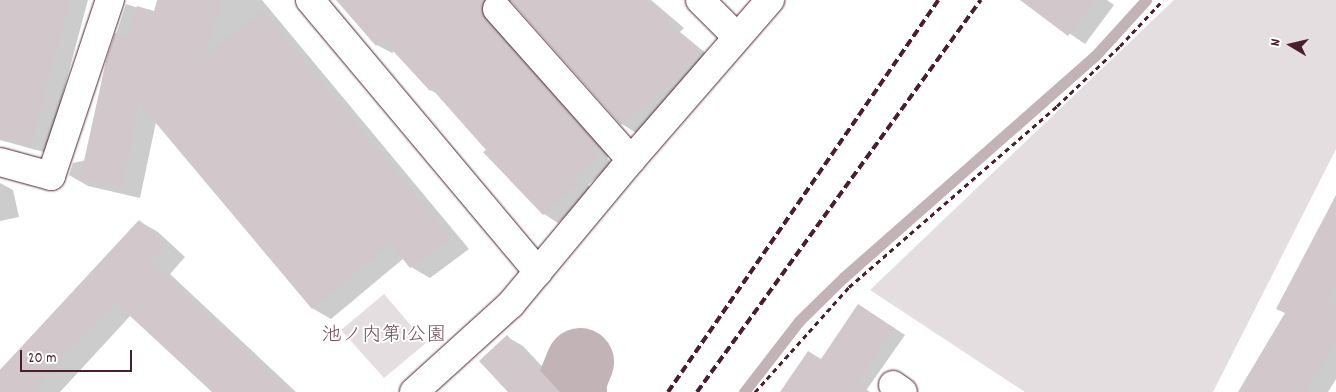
<!DOCTYPE html>
<meta charset="utf-8">
<style>
body{margin:0}
#map{position:relative;width:1336px;height:392px;overflow:hidden;background:#fff;font-family:Dekko,"Klee One",sans-serif}
div>[style]{position:absolute}
[style*='--x']{left:calc(var(--x)*1px);top:calc(var(--y)*1px);width:calc(var(--w)*1px);rotate:calc(var(--a)*1deg)}
.green>*{inset:0;background:#e5dee0}
.shadow>*{inset:0;background:#0003}
.stream>*{height:11px;margin:-5.5px;padding:0 5.5px;transform-origin:5.5px;border-radius:5.5px;background:#c1b3b6}
.river>*{height:68px;margin:-34px;padding:0 34px;transform-origin:34px;border-radius:34px;background:#c1b3b6}
.building>*{inset:0;background:#d2c7cb}
.path>*{height:3px;margin-top:-1.5px;transform-origin:0;background:repeating-linear-gradient(90deg,#4a1f2b 0 5px,transparent 0 9px)}
.roads{filter:drop-shadow(0 0 1px #4a1f2b) drop-shadow(0 0 1px #4a1f2b)}
.minor>*{height:28px;margin:-14px;padding:0 14px;transform-origin:14px;border-radius:14px;background:#fff}
.rail>*{height:4px;margin-top:-2px;transform-origin:0;background:repeating-linear-gradient(90deg,#4a1f2b 0 8px,transparent 0 12px)}
span{translate:-50% -50%;white-space:nowrap;text-align:center;line-height:1.15;-webkit-text-stroke:4px #fff;paint-order:stroke}
.park-label{font-size:20px;color:#714f58}
.north{position:absolute;left:1266px;top:20px;width:50px;height:50px;-webkit-text-stroke:4px #fff;paint-order:stroke;rotate:279deg;font-size:14px;font-weight:700;line-height:20px;text-align:center;color:#4a1f2b}
.north::after{content:'';display:block;margin:auto;width:18px;height:22px;background:#4a1f2b;clip-path:polygon(50% 0,100% 100%,50% 72%,0 100%)}
.scale{position:absolute;left:20px;top:350px;width:112px;height:22px;box-sizing:border-box;border:2px solid #4a1f2b;border-top:0;padding-left:6px;font-size:15px;line-height:18px;white-space:nowrap;color:#4a1f2b;-webkit-text-stroke:4px #fff;paint-order:stroke}
</style>
<div id="map">
<div class="green">
<i style="clip-path:polygon(1174px 0,1336px 0,1336px 149px,1213px 392px,1025px 392px,870px 290px)"></i>
<i style="clip-path:polygon(384px 294px,426px 343px,384px 378px,341px 330px)"></i>
</div>
<div class="shadow">
<i style="clip-path:polygon(0 0,88px 0,47px 153px,0 140px)"></i>
<i style="clip-path:polygon(158px 0,262px 0,469px 249px,430px 278px,411px 267px,404px 258px,331px 319px,312px 308px,156px 122px,140px 198px,88px 186px,69px 175px,73px 163px,86px 160px,107px 62px,126px 4px,154px 13px)"></i>
<i style="clip-path:polygon(358px 0,651px 0,684px 28px,680px 32px,713px 59px,680px 94px,636px 133px,622px 124px,513px 1px,501px 6px,611px 155px,607px 158px,612px 164px,588px 185px,594px 191px,558px 223px,544px 214px,485px 152px,487px 150px,438px 94px,430px 90px,395px 50px,392px 53px,377px 45px)"></i>
<i style="clip-path:polygon(1034px 0,1107px 0,1114px 5px,1085px 44px,1030px 6px)"></i>
<i style="clip-path:polygon(0 183px,13px 190px,19px 217px,0 221px)"></i>
<i style="clip-path:polygon(1336px 213px,1336px 379px,1328px 392px,1257px 392px,1286px 313px)"></i>
<i style="clip-path:polygon(139px 221px,158px 232px,185px 257px,170px 274px,296px 392px,214px 392px,131px 315px,60px 392px,0 392px,0 370px)"></i>
<i style="clip-path:polygon(859px 305px,905px 335px,865px 392px,792px 392px,822px 360px)"></i>
<i style="clip-path:polygon(507px 337px,523px 346px,566px 392px,510px 392px)"></i>
</div>
<div class="stream">
<i style="--x:744;--y:392;--w:90;--a:-52.2"></i>
<i style="--x:799;--y:321;--w:63;--a:-44.4"></i>
<i style="--x:844;--y:277;--w:334;--a:-41.4"></i>
<i style="--x:1095;--y:56;--w:76;--a:-47.7"></i>
</div>
<div class="river">
<i style="--x:573;--y:392;--w:6;--a:-121"></i>
<i style="--x:570;--y:387;--w:27;--a:-68"></i>
</div>
<div class="building">
<i style="clip-path:polygon(0 0,70px 0,30px 145px,0 136px)"></i>
<i style="clip-path:polygon(157px 0,222px 0,204px 56px,263px 11px,451px 238px,410px 268px,390px 243px,312px 309px,139px 103px,122px 188px,80px 179px,106px 61px,115px 33px,127px 37px,137px 6px,154px 11px)"></i>
<i style="clip-path:polygon(336px 0,485px 0,482px 12px,485px 19px,598px 146px,594px 149px,599px 155px,575px 176px,580px 182px,543px 215px,483px 152px,486px 150px,432px 89px,430px 91px,383px 40px,376px 46px)"></i>
<i style="clip-path:polygon(510px 0,648px 0,670px 19px,667px 23px,699px 50px,667px 88px,666px 87px,621px 125px)"></i>
<i style="clip-path:polygon(1020px 0,1096px 0,1068px 36px)"></i>
<i style="clip-path:polygon(1336px 195px,1336px 281px,1326px 300px,1336px 305px,1336px 341px,1306px 392px,1238px 392px,1285px 313px,1276px 309px)"></i>
<i style="clip-path:polygon(139px 220px,167px 245px,151px 262px,291px 392px,212px 392px,115px 302px,31px 392px,0 392px,0 370px)"></i>
<i style="clip-path:polygon(858px 304px,894px 328px,856px 383px,870px 392px,780px 392px,808px 351px,821px 359px)"></i>
<i style="clip-path:polygon(507px 335px,560px 392px,508px 392px,479px 361px)"></i>
</div>
<div class="path">
<i style="--x:755;--y:392;--w:141;--a:-48.2"></i>
<i style="--x:849;--y:287;--w:276;--a:-41"></i>
<i style="--x:1057;--y:106;--w:87;--a:-43.6"></i>
<i style="--x:1120;--y:46;--w:63;--a:-46.9"></i>
</div>
<div class="roads">
<div class="minor">
<i style="--x:310;--y:0;--w:355;--a:50"></i>
<i style="--x:700;--y:0;--w:52;--a:45"></i>
<i style="--x:497;--y:9;--w:202;--a:48.4"></i>
<i style="--x:0;--y:162;--w:53;--a:15.4"></i>
<i style="--x:51;--y:176;--w:186;--a:-71.5"></i>
<i style="--x:893;--y:385;--w:12;--a:35"></i>
<i style="--x:414;--y:392;--w:131;--a:-42.2"></i>
<i style="--x:511;--y:304;--w:187;--a:-50.2"></i>
<i style="--x:631;--y:160;--w:212;--a:-49"></i>
</div>
</div>
<div class="rail">
<i style="--x:668;--y:392;--w:476;--a:-55.4"></i>
<i style="--x:697;--y:392;--w:484;--a:-54.1"></i>
</div>
<div class="park-label">
<span style="left:384px;top:336px">池ノ内第1公園</span>
</div>
<div class="north">N</div>
<div class="scale">20 m</div>
</div>
